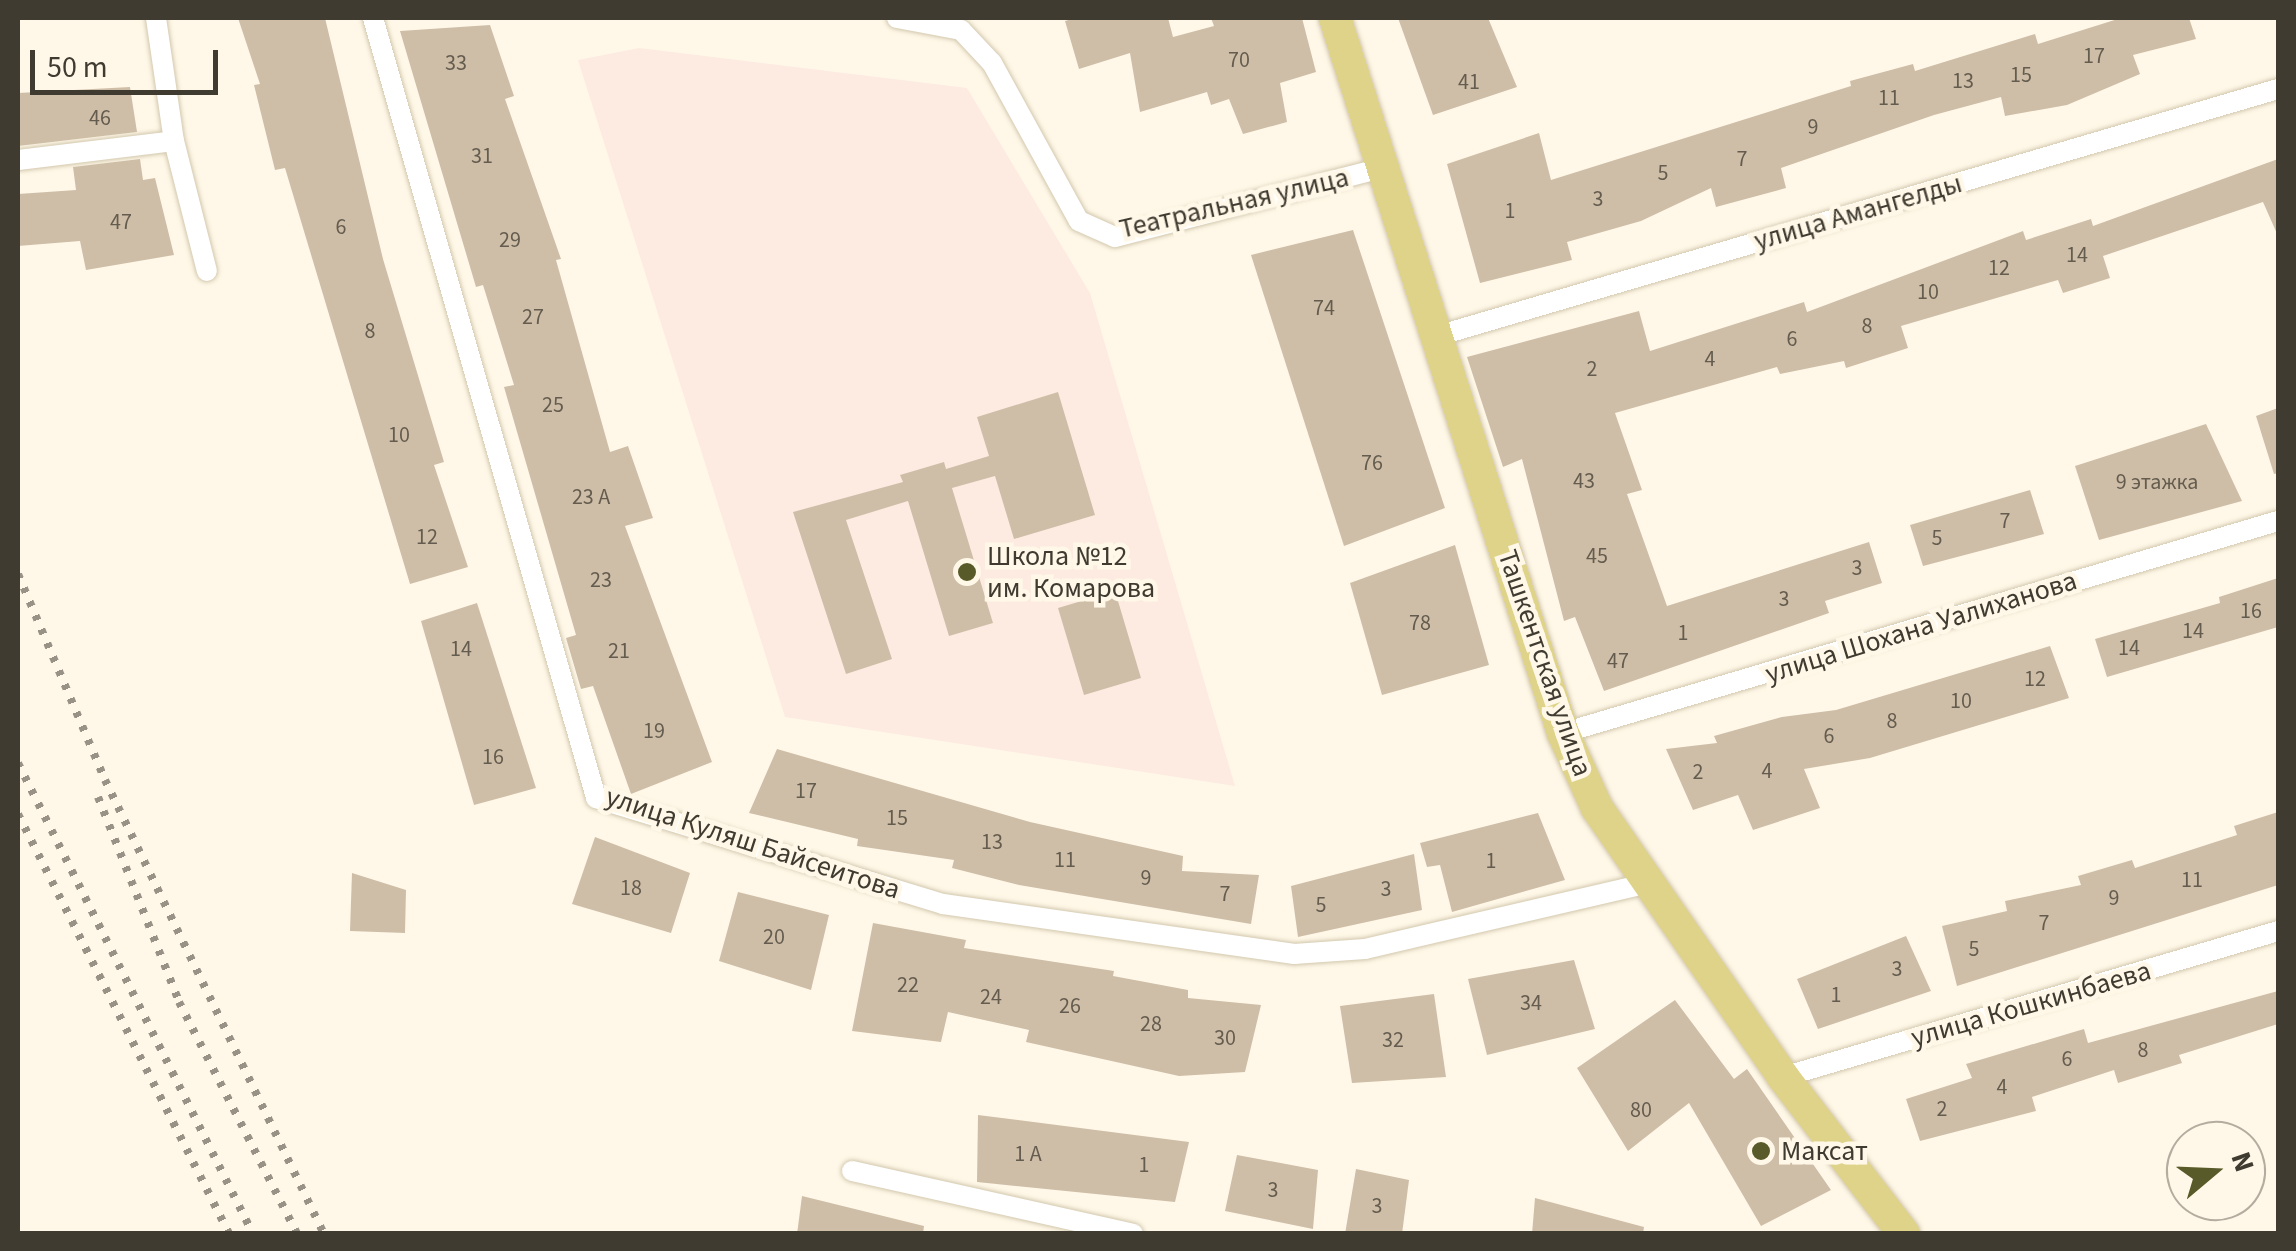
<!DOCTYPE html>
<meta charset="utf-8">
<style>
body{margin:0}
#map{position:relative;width:2296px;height:1251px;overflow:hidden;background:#fff8e8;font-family:"Source Sans 3",sans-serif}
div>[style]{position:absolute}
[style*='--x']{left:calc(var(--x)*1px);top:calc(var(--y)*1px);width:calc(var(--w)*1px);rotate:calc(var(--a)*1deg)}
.education>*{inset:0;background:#fdebe1}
.building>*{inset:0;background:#cfbea7}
.roads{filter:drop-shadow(0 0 2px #d3c8ae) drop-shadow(0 0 2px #d3c8ae)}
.street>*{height:20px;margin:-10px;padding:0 10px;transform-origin:10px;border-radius:10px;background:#fff}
.primary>*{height:32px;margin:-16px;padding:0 16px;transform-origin:16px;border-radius:16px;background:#dfd389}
.rail>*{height:8px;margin-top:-4px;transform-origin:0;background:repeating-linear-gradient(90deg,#989286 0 5px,transparent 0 15px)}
.dots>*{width:28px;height:28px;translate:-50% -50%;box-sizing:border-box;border:5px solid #fff8e8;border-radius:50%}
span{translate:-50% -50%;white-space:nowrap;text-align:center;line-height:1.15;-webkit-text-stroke:9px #fff8e8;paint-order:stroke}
.number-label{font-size:22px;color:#645c4e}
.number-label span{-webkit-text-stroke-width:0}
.street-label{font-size:28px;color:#403b31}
.poi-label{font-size:28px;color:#403b31}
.left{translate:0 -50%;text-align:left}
.frame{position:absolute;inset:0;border:20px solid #403b31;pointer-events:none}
.north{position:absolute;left:2166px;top:1121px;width:100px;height:100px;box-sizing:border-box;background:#fff8e8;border:2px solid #b3ac9f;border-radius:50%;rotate:71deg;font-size:28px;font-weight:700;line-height:40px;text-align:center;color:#403b31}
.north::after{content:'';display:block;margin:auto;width:35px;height:45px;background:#585b29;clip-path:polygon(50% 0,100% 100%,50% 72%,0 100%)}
.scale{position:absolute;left:30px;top:50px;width:188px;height:45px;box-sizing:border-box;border:5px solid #403b31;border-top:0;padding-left:12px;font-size:30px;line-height:35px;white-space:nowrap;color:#403b31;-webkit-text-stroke:8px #fff8e8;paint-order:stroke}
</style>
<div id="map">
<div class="education">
<i style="clip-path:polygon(639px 48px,967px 88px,1090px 293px,1235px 786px,785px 717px,578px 60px)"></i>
</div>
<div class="building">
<i style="clip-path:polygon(238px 18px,325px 18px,383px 259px,444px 462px,434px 465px,468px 567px,410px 584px,285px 168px,275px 170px,254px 85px,260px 84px)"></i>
<i style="clip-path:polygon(1076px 18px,1168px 18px,1173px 37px,1214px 26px,1211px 18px,1302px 18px,1316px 72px,1280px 83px,1287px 122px,1243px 134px,1229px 99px,1211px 105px,1207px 92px,1140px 112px,1130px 53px,1079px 69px,1065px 21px)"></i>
<i style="clip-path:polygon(1398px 18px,1488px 18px,1517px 87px,1433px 115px)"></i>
<i style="clip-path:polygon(2121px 18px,2189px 18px,2196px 39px,2133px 55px,2140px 74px,2067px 105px,2005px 116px,2001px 97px,1934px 115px,1781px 168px,1786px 188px,1716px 207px,1711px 188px,1641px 221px,1567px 242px,1572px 260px,1480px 283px,1447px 164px,1539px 133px,1551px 180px,1851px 86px,1850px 81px,1913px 64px,1915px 71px,2035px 34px,2038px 44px)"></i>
<i style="clip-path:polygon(490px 25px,514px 96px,505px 99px,561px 259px,556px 260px,610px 452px,628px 446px,653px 518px,625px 526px,712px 762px,631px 794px,593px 686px,581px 689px,566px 638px,576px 635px,504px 387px,514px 385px,483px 285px,476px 287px,400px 31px)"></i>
<i style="clip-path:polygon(130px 87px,137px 132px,18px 146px,18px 93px)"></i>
<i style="clip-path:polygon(140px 159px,143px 180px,155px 178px,174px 255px,86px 270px,80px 241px,18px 246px,18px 194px,76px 190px,73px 167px)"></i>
<i style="clip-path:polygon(2278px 159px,2278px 236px,2263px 202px,2103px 256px,2110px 278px,2063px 293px,2058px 280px,1901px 326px,1908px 348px,1846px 368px,1844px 361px,1780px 374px,1777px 367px,1615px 413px,1642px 490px,1627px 494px,1667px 606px,1869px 542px,1882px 583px,1825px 601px,1829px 613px,1604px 691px,1575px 617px,1564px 621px,1522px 459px,1503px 467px,1467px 357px,1639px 311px,1650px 351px,1804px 302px,1807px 312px,2023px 231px,2026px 240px,2091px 219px,2093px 226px)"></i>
<i style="clip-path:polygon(1353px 230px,1445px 508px,1344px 546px,1251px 255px)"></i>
<i style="clip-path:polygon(1058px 392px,1095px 515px,1014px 539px,995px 476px,952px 488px,993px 623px,949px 636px,908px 501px,846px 520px,892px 659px,846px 674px,793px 512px,903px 482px,900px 475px,944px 462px,946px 469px,989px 456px,977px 417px)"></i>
<i style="clip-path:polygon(2278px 408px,2278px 473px,2274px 474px,2256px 416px)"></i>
<i style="clip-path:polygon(2206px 424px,2242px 501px,2099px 540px,2075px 466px)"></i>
<i style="clip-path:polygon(2030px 490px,2044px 534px,1923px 566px,1910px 525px)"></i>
<i style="clip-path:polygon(1455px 545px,1489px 665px,1382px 695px,1350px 583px)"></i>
<i style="clip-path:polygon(2278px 578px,2278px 627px,2107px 677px,2095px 639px,2220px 603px,2219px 597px)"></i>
<i style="clip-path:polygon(1115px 591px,1141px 678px,1084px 695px,1058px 608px)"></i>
<i style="clip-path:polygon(477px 603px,536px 788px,474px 805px,421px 621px)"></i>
<i style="clip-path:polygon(2050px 646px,2069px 698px,1870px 758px,1804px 769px,1820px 808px,1753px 830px,1738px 795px,1693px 810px,1666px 749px,1717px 743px,1714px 736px,1782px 717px,1836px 710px)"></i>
<i style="clip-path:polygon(777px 749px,1030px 822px,1183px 856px,1182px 871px,1259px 875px,1251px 924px,1019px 885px,952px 868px,954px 860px,857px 846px,858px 839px,749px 813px)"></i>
<i style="clip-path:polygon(2278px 812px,2278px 885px,1957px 986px,1942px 926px,2007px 911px,2005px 901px,2081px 885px,2078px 876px,2132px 860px,2135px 868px,2237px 835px,2234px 826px)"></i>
<i style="clip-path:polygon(1538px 813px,1565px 880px,1452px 912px,1440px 865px,1427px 867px,1420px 843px)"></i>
<i style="clip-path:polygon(595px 837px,690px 873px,671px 933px,572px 904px)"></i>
<i style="clip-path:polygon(1414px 854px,1422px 910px,1298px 937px,1291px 886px)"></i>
<i style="clip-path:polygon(352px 873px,406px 890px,405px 933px,350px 931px)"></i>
<i style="clip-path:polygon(738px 892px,829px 915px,811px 990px,719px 961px)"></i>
<i style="clip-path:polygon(873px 923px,966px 940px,964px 948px,1114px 971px,1113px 976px,1188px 990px,1188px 998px,1261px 1005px,1245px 1072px,1179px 1076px,1026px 1042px,1029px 1030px,948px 1012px,941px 1042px,852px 1031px)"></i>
<i style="clip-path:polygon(1906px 936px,1931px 991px,1818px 1029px,1797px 979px)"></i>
<i style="clip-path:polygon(1574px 960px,1595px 1029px,1487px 1055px,1468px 979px)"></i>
<i style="clip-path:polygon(2278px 991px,2278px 1024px,2179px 1055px,2182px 1063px,2118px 1083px,2114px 1070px,2032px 1097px,2036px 1111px,1920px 1141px,1906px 1099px,1972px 1078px,1966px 1064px,2084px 1029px,2088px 1043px)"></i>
<i style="clip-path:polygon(1434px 994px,1446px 1077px,1352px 1083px,1340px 1006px)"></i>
<i style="clip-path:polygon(1675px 1000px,1734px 1079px,1747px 1069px,1831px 1190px,1761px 1226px,1689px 1103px,1628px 1151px,1577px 1068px)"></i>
<i style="clip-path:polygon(978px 1115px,1189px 1142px,1175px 1202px,977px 1182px)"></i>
<i style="clip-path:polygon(1237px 1155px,1318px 1170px,1313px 1229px,1225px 1211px)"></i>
<i style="clip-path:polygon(1356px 1169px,1409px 1180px,1402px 1234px,1345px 1234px)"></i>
<i style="clip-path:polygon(802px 1196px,924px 1226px,923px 1234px,797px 1234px)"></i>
<i style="clip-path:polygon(1535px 1198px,1644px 1227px,1643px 1234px,1532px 1234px)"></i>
</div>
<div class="roads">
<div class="street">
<i style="--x:156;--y:18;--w:124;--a:81.7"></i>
<i style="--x:174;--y:141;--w:134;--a:75.8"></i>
<i style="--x:373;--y:18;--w:811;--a:74.04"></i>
<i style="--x:596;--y:798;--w:363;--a:17"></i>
<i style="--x:943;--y:904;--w:355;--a:8.1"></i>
<i style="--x:1294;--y:954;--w:71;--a:-4"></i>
<i style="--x:1365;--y:949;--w:286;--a:-13.1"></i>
<i style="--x:897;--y:18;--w:65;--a:10.6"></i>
<i style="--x:961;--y:30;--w:45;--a:46.8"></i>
<i style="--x:992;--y:63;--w:180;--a:61.2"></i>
<i style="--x:1079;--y:221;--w:39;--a:24"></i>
<i style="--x:1115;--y:237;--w:275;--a:-14.5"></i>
<i style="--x:18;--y:160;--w:157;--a:-6.9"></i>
<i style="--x:1437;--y:336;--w:877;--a:-16.37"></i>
<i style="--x:1563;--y:733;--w:746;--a:-16.52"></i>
<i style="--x:1783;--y:1077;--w:516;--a:-16.43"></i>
<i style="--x:852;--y:1171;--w:288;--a:12.6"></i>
</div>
<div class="primary">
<i style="--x:1335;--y:18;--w:750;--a:72.31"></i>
<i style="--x:1563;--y:733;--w:82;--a:65.6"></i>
<i style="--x:1597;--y:808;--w:327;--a:55.3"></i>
<i style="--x:1783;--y:1077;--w:198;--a:52.4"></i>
</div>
</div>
<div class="rail">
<i style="--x:18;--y:574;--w:224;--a:67.1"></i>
<i style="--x:105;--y:780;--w:504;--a:64.25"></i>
<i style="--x:18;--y:763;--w:526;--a:63.48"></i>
<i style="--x:98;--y:797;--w:220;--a:68.4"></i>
<i style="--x:179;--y:1002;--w:260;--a:63"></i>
<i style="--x:18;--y:814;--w:470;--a:63.3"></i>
</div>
<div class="dots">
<i style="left:967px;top:572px;background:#585b29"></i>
<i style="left:1761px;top:1151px;background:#585b29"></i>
</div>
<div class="number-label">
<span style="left:2094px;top:57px">17</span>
<span style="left:1239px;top:61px">70</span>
<span style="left:456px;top:64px">33</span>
<span style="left:2021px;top:76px">15</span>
<span style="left:1963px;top:82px">13</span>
<span style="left:1469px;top:83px">41</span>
<span style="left:1889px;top:99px">11</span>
<span style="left:100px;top:119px">46</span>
<span style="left:1813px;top:128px">9</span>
<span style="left:482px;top:157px">31</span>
<span style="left:1742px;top:160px">7</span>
<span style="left:1663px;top:174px">5</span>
<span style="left:1598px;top:200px">3</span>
<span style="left:1510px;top:212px">1</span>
<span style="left:121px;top:223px">47</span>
<span style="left:341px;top:228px">6</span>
<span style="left:510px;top:241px">29</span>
<span style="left:2077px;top:256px">14</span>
<span style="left:1999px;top:269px">12</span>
<span style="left:1928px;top:293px">10</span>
<span style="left:1324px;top:309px">74</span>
<span style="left:533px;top:318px">27</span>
<span style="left:1867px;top:327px">8</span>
<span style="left:370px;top:332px">8</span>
<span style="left:1792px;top:340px">6</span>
<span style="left:1710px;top:360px">4</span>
<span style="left:1592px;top:370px">2</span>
<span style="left:553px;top:406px">25</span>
<span style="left:399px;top:436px">10</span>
<span style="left:1372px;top:464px">76</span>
<span style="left:1584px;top:482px">43</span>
<span style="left:2157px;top:483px">9 этажка</span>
<span style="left:591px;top:498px">23 А</span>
<span style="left:2005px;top:522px">7</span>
<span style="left:427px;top:538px">12</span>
<span style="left:1937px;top:539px">5</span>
<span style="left:1597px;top:557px">45</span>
<span style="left:1857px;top:569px">3</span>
<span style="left:601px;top:581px">23</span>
<span style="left:1784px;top:600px">3</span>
<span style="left:2251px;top:612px">16</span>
<span style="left:1420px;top:624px">78</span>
<span style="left:2193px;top:632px">14</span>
<span style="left:1683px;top:634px">1</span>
<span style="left:2129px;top:649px">14</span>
<span style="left:461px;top:650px">14</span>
<span style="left:619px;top:652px">21</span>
<span style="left:1618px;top:662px">47</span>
<span style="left:2035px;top:680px">12</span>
<span style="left:1961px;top:702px">10</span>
<span style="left:1892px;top:722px">8</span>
<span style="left:654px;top:732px">19</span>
<span style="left:1829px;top:737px">6</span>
<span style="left:493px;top:758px">16</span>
<span style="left:1767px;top:772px">4</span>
<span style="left:1698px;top:773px">2</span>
<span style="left:806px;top:792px">17</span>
<span style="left:897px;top:819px">15</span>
<span style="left:992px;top:843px">13</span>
<span style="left:1065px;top:861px">11</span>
<span style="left:1491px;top:862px">1</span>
<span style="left:1146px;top:879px">9</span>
<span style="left:2192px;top:881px">11</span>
<span style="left:631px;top:889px">18</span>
<span style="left:1386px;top:890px">3</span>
<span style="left:1225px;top:895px">7</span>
<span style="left:2114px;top:899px">9</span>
<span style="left:1321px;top:906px">5</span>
<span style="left:2044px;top:924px">7</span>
<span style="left:774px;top:938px">20</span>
<span style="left:1974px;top:950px">5</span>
<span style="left:1897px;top:970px">3</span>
<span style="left:908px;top:986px">22</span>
<span style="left:1836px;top:996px">1</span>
<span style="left:991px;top:998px">24</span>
<span style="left:1531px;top:1004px">34</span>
<span style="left:1070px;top:1007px">26</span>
<span style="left:1151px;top:1025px">28</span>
<span style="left:1225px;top:1039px">30</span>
<span style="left:1393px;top:1041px">32</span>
<span style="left:2143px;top:1051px">8</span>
<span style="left:2067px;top:1060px">6</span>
<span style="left:2002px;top:1088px">4</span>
<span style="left:1942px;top:1110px">2</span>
<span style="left:1641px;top:1111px">80</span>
<span style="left:1028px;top:1155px">1 А</span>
<span style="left:1144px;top:1166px">1</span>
<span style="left:1273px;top:1191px">3</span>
<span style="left:1377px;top:1207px">3</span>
</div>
<div class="street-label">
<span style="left:1234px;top:203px;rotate:-13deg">Театральная улица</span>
<span style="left:1858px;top:212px;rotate:-16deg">улица Амангелды</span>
<span style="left:1921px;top:627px;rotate:-17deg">улица Шохана Уалиханова</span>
<span style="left:1545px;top:663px;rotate:71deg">Ташкентская улица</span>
<span style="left:753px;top:843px;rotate:18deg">улица Куляш Байсеитова</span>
<span style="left:2031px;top:1004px;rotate:-16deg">улица Кошкинбаева</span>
</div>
<div class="poi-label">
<span class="left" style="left:987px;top:572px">Школа №12<br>им. Комарова</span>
<span class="left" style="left:1781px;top:1151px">Максат</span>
</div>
<div class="frame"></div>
<div class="north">N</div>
<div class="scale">50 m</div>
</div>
